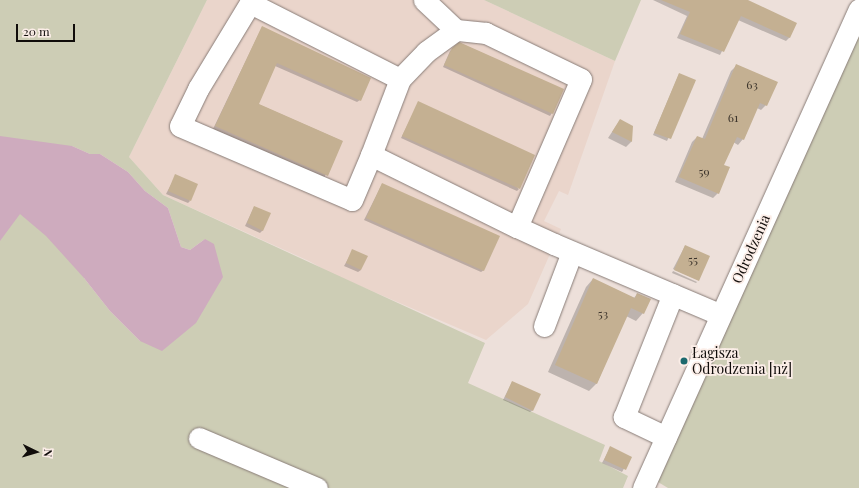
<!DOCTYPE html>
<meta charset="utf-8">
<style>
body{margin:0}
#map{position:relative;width:859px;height:488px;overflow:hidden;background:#ede0da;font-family:"Playfair Display",serif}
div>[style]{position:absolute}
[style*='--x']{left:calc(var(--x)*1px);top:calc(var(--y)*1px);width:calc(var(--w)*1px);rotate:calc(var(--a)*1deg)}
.built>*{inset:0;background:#ead5cb}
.green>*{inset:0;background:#cdcdb5}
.water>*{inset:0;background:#ceabbe}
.shadow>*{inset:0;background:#0003}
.building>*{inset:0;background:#c4b092}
.roads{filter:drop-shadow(0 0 1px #887c77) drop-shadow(0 0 1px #887c77)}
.minor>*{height:21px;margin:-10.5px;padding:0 10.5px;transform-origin:10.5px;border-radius:10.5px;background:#fff}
.dots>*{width:11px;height:11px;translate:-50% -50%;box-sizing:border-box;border:2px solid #fbede7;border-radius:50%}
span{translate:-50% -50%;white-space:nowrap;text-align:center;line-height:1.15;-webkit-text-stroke:3.5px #fbede7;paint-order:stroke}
.number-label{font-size:12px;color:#3d352c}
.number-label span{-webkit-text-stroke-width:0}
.street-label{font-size:14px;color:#100c0a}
.poi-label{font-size:14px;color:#100c0a}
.left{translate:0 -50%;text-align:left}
.north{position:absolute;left:16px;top:432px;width:40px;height:40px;-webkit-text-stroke:3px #fbede7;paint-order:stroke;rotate:95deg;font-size:11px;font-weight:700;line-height:16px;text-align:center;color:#100c0a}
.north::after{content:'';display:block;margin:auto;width:14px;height:18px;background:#100c0a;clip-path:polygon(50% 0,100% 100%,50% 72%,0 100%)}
.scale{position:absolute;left:16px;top:24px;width:59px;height:18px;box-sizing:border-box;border:2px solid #100c0a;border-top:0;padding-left:5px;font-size:12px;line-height:14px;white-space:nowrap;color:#100c0a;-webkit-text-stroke:3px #fbede7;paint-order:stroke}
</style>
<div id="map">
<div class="built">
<i style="clip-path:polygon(207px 0,484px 0,615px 61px,568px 195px,559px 191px,544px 221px,561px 229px,528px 304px,486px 340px,332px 274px,309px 261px,163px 195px,129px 157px)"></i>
</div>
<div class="green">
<i style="clip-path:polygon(evenodd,0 0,207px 0,129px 157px,163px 195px,485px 343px,468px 383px,605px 445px,599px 461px,628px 476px,623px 488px,0 488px,0 0,72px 146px,90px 154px,100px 154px,128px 172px,145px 191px,168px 208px,181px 247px,190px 250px,205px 239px,140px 341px,110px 311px,84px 278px,72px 146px)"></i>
<i style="clip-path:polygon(484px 0,641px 0,615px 61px)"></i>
<i style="clip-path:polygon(859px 35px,859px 488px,668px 488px,658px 482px)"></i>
</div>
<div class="water">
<i style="clip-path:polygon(0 136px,72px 146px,90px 154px,100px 154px,128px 172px,145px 191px,168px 208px,181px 247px,190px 250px,205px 239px,214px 244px,223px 277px,196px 323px,162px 351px,140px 341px,110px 311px,84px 278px,46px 236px,20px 214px,0 241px)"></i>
</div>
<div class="shadow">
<i style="clip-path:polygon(653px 0,744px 0,790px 37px,786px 41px,738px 20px,720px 55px,677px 38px,687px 16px)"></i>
<i style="clip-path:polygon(262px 27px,360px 100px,357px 102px,275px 66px,258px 104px,342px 141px,324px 178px,213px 129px)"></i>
<i style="clip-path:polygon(460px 43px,562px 89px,552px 113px,550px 116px,443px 67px,450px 51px)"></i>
<i style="clip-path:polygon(736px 66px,766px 105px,761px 110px,757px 108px,743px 139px,738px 145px,733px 142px,723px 165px,718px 193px,713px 198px,675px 182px,692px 142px,697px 137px,702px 139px,731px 71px)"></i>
<i style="clip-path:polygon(679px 74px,695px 81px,667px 141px,653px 135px)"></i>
<i style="clip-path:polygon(419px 102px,519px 189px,517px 191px,401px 138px)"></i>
<i style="clip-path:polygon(620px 120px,632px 127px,631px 142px,626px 147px,608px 138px)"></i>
<i style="clip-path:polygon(176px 175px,190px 201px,188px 203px,166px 194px)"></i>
<i style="clip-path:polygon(382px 184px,484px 270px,481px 272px,364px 220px)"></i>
<i style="clip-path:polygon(254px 207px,263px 230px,260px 233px,245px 226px)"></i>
<i style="clip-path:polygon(685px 246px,698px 280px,673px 269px)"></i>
<i style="clip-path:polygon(353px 250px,361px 270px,358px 272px,344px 266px)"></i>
<i style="clip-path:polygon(673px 271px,697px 282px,696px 283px,672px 273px)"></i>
<i style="clip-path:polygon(593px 279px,634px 298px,637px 294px,643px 313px,636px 321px,626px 316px,597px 383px,589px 391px,548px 372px,586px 287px)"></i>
<i style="clip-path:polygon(512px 382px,533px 410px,530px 412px,503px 400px)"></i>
<i style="clip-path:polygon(610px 448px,631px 457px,622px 472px,602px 463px)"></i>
</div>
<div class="building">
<i style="clip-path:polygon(661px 0,748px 0,797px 23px,790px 38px,741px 16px,724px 52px,680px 34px,690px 12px)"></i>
<i style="clip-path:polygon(262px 26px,371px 78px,361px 101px,277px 63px,259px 104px,343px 141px,328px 176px,215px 126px)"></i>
<i style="clip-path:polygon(459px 42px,564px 89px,553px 114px,444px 65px,452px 48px)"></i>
<i style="clip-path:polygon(736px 64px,778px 82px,767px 106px,760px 103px,744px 140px,737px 137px,724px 165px,730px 167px,719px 194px,679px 177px,697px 136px,705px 139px)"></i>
<i style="clip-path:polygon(679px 73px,696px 80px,671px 139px,654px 133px)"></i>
<i style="clip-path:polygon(418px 101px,535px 155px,520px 189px,402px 136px)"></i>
<i style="clip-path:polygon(620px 119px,633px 126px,632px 142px,612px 132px)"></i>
<i style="clip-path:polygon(175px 174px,198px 184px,191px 201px,168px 191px)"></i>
<i style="clip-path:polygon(382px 183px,500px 236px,484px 271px,366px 218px)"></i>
<i style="clip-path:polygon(254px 206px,271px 213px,263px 231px,247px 223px)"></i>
<i style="clip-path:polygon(685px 245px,710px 256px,699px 281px,674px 270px)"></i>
<i style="clip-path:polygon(352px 249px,368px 256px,361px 270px,346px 263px)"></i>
<i style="clip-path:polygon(593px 278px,635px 298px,637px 293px,651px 299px,644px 314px,631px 308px,597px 384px,555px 365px)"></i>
<i style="clip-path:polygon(512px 381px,541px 394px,533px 411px,505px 397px)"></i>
<i style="clip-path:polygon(610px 446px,632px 457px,626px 470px,604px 460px)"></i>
</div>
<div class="roads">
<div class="minor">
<i style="--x:424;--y:0;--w:44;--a:43.2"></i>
<i style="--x:371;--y:155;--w:81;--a:-69.1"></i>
<i style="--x:517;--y:227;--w:161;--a:-66.6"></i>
<i style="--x:581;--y:79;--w:106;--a:-154.2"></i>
<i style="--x:486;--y:33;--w:30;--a:-174"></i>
<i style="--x:456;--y:30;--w:37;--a:144"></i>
<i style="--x:426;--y:52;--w:37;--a:134"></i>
<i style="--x:400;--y:79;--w:168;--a:-153.1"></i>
<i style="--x:250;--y:3;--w:100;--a:121.2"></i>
<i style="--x:198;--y:89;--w:41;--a:115.9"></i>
<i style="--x:180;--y:126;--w:187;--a:23.3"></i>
<i style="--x:352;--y:200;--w:49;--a:-67.1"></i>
<i style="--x:371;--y:155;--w:163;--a:26.3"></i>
<i style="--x:517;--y:227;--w:41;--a:24.7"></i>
<i style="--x:554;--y:244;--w:181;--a:23"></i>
<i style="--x:544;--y:326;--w:79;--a:-69.3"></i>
<i style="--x:666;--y:437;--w:47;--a:-154.5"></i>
<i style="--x:624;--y:417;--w:132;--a:-68.3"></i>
<i style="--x:199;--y:438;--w:128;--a:23"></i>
<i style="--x:643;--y:488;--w:525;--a:-65.73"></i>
</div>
</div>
<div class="dots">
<i style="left:684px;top:361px;background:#1c696e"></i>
</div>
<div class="number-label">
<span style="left:752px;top:85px">63</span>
<span style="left:733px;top:118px">61</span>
<span style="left:704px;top:172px">59</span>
<span style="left:693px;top:260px">55</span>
<span style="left:603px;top:314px">53</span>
</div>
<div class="street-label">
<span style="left:751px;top:249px;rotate:-66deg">Odrodzenia</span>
</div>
<div class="poi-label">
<span class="left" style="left:692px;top:361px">Łagisza<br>Odrodzenia [nż]</span>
</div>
<div class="north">N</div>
<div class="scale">20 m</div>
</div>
